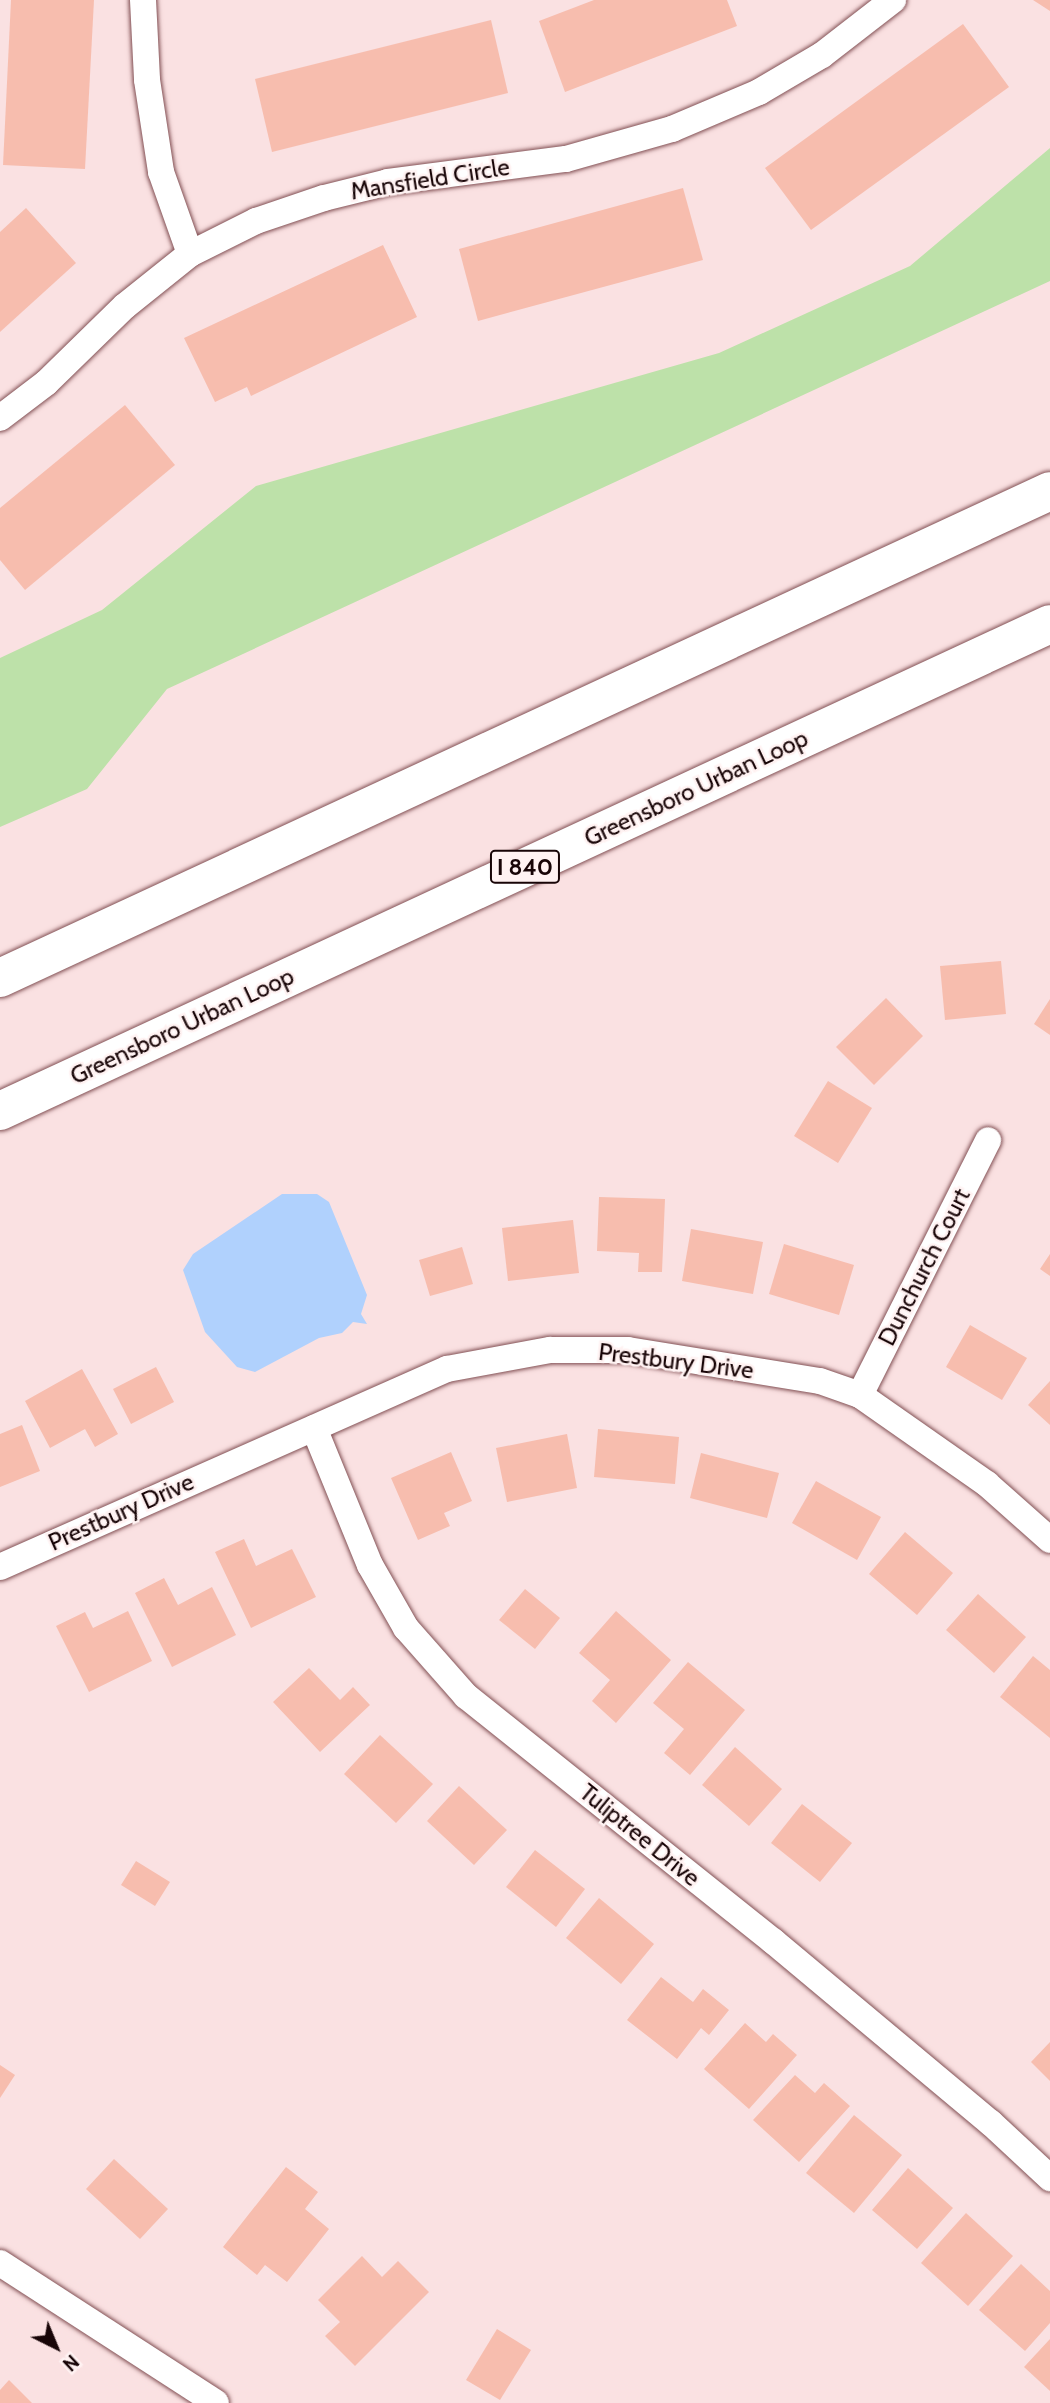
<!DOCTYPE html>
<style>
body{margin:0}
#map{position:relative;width:1050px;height:2403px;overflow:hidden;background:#fae1e2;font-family:Cabin,sans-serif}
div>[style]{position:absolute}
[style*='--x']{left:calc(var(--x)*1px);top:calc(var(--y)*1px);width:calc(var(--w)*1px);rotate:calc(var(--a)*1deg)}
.green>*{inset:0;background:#bde1a9}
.water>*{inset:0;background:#b0d1fd}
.building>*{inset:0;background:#f7bdae}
.roads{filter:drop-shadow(0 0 2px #825054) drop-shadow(0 0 2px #825054)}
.minor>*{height:26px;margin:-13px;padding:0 13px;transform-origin:13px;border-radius:13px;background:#fff}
.motorway>*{height:38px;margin:-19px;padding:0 19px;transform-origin:19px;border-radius:19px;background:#fff}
span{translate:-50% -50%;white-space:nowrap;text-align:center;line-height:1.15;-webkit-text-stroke:5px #fff2f2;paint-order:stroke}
.shield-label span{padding:2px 5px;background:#fff2f2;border:2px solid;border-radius:5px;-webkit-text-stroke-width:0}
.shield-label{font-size:23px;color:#180507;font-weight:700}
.street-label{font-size:24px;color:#180507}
.north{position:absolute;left:21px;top:2312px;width:70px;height:70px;-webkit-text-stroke:5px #fff2f2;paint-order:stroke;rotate:137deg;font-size:19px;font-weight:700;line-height:28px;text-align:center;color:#180507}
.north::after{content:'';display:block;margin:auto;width:24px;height:32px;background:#180507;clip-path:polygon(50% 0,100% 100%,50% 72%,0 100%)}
</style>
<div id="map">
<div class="green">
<i style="clip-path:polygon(1050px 148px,1050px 281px,167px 689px,87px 789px,0 827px,0 658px,102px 610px,256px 486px,719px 353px,910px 266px)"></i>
</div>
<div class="water">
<i style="clip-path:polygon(282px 1194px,317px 1194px,329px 1202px,367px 1295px,361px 1314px,367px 1324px,353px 1322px,342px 1333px,319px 1338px,255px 1372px,237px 1367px,205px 1332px,183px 1270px,193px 1254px)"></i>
</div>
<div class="building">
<i style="clip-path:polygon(11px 0,94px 0,85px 169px,3px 165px)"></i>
<i style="clip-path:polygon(594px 0,727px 0,737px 26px,565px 92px,539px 21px)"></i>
<i style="clip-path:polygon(1033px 0,1050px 0,1050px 11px)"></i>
<i style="clip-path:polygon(491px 20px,508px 93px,272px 152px,255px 79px)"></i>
<i style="clip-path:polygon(963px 24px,1009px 87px,811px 230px,765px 168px)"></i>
<i style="clip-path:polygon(683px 188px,703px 260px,478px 321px,459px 249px)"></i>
<i style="clip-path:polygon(26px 208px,76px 263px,0 332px,0 232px)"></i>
<i style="clip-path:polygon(383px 245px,417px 317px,251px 396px,247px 387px,215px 402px,184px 338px)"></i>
<i style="clip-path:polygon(125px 405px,175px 465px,25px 590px,0 560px,0 508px)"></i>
<i style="clip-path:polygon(1001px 961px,1006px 1014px,945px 1020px,940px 966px)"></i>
<i style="clip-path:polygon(886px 998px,923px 1036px,874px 1085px,836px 1047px)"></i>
<i style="clip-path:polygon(1050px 999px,1050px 1035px,1034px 1024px)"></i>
<i style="clip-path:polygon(828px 1081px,872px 1108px,838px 1163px,794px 1136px)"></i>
<i style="clip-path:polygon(599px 1197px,665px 1199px,662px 1272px,638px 1272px,639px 1253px,597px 1251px)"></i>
<i style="clip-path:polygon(573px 1220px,579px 1273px,508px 1281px,502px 1228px)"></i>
<i style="clip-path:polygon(691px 1229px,763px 1242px,753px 1294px,682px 1281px)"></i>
<i style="clip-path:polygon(784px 1244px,854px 1265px,839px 1315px,769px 1294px)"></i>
<i style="clip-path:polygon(462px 1247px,473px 1284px,430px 1296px,419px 1260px)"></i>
<i style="clip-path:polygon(1050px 1254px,1050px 1276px,1040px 1269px)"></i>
<i style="clip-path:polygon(970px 1325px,1027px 1358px,1002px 1400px,946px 1367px)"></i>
<i style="clip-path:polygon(156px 1367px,174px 1402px,131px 1424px,113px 1389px)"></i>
<i style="clip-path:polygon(82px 1369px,118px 1434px,95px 1447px,85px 1429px,50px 1448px,25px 1401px)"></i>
<i style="clip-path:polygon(1050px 1381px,1050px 1425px,1028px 1405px)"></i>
<i style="clip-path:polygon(22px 1425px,40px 1471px,0 1487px,0 1434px)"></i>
<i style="clip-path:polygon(598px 1429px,679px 1437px,675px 1484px,594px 1477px)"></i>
<i style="clip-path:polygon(567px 1434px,577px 1488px,507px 1502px,496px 1448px)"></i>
<i style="clip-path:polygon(451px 1452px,472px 1501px,444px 1513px,450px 1526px,418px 1540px,391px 1478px)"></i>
<i style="clip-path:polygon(701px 1453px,779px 1473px,767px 1518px,690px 1498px)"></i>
<i style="clip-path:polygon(816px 1481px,881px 1517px,857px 1560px,792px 1523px)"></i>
<i style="clip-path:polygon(905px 1532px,953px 1573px,917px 1615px,869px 1574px)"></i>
<i style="clip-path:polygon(244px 1539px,256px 1566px,292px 1549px,316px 1597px,251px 1628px,215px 1552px)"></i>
<i style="clip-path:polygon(164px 1578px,178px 1605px,212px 1587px,236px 1635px,172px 1667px,135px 1593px)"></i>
<i style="clip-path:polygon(525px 1589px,560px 1618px,535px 1649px,499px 1620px)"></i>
<i style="clip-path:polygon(978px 1594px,1026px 1637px,994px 1673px,946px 1630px)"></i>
<i style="clip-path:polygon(128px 1611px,152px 1661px,89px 1692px,56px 1626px,85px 1612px,93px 1628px)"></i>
<i style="clip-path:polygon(616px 1611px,671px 1660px,616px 1723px,592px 1701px,610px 1680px,579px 1653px)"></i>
<i style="clip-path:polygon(1033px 1656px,1050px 1670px,1050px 1738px,1000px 1697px)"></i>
<i style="clip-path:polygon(688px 1662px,745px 1710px,690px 1775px,664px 1753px,684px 1729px,653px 1703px)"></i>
<i style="clip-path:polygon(309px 1668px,340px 1700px,353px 1687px,370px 1705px,320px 1752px,273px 1702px)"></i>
<i style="clip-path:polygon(380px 1735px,433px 1784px,396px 1823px,344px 1774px)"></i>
<i style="clip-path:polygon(735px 1747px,782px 1789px,749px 1826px,702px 1785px)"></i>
<i style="clip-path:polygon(459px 1786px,507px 1830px,474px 1865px,427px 1821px)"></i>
<i style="clip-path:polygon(802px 1804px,852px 1843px,820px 1882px,771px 1843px)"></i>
<i style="clip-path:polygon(535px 1850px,585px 1889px,556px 1927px,506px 1887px)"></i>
<i style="clip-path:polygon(136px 1861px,170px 1882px,155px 1906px,121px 1885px)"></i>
<i style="clip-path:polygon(599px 1898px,654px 1944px,621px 1984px,566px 1938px)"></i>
<i style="clip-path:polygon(661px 1977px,693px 2002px,703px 1989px,729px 2010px,709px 2035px,701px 2028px,677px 2059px,627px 2020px)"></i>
<i style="clip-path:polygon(745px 2023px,766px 2042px,773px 2034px,797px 2055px,749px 2109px,704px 2069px)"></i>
<i style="clip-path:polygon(1050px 2042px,1050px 2081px,1031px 2062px)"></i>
<i style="clip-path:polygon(0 2065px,15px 2075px,0 2098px)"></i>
<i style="clip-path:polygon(795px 2075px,815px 2093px,824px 2083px,850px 2106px,799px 2162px,753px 2120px)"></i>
<i style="clip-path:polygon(854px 2115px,902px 2155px,854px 2213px,806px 2173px)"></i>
<i style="clip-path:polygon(114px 2159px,168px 2209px,140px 2239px,86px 2189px)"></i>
<i style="clip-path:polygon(286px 2167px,318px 2192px,305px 2209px,329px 2229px,287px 2282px,265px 2265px,257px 2275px,223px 2247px)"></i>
<i style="clip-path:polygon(908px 2168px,953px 2208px,917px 2249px,872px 2210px)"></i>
<i style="clip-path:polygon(966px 2213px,1013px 2256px,968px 2306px,921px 2263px)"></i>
<i style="clip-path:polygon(362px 2256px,382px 2277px,398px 2261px,429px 2292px,355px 2366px,325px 2336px,340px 2322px,318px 2300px)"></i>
<i style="clip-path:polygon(1021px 2264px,1050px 2291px,1050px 2323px,1025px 2351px,979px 2310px)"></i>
<i style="clip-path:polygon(497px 2329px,531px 2350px,500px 2400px,466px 2380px)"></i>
<i style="clip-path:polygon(1050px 2339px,1050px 2391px,1024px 2367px)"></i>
<i style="clip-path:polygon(9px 2380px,32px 2403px,0 2403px,0 2390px)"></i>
</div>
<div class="roads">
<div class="minor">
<i style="--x:143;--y:0;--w:80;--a:87.1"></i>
<i style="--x:147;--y:80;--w:93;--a:81.3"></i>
<i style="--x:161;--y:172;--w:87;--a:70.5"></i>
<i style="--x:0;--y:418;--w:58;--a:-37.3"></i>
<i style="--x:46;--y:383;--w:110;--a:-44.3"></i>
<i style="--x:125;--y:306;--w:83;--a:-38.7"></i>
<i style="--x:190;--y:254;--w:74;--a:-26.6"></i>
<i style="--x:256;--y:221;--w:72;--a:-18.7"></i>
<i style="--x:324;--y:198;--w:66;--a:-14"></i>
<i style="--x:388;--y:182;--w:179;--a:-7.4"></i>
<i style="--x:566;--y:159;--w:110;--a:-15.8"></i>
<i style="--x:672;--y:129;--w:95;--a:-23"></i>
<i style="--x:759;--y:92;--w:73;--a:-30.4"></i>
<i style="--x:822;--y:55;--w:90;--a:-37.8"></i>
<i style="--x:860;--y:1395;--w:285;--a:-63.3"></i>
<i style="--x:314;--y:1428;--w:148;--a:67.8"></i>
<i style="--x:370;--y:1565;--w:73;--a:60.3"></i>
<i style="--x:406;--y:1628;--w:91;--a:48.6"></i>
<i style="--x:466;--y:1696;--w:393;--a:38.6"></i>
<i style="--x:773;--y:1941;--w:284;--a:39.9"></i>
<i style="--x:991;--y:2123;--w:81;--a:43"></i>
<i style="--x:0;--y:1567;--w:489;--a:-23.9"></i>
<i style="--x:447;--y:1369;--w:105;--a:-10.5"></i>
<i style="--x:550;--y:1350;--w:78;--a:0"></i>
<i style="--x:628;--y:1350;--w:194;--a:9.2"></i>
<i style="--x:820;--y:1381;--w:42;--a:19.3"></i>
<i style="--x:860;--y:1395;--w:155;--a:35"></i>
<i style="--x:987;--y:1484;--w:84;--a:41.6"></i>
<i style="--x:0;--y:2263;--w:257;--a:32.9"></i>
</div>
<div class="motorway">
<i style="--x:0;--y:978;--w:1157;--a:-24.88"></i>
<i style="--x:0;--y:1111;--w:1157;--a:-24.88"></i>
</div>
</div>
<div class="shield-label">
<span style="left:525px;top:867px">I 840</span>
</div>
<div class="street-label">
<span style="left:430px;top:179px;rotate:-9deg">Mansfield Circle</span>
<span style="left:696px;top:788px;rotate:-25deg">Greensboro Urban Loop</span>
<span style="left:182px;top:1026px;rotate:-25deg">Greensboro Urban Loop</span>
<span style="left:924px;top:1267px;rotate:-63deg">Dunchurch Court</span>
<span style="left:676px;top:1361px;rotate:7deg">Prestbury Drive</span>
<span style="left:121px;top:1512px;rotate:-24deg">Prestbury Drive</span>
<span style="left:640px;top:1835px;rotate:39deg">Tuliptree Drive</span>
</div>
<div class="north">N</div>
</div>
